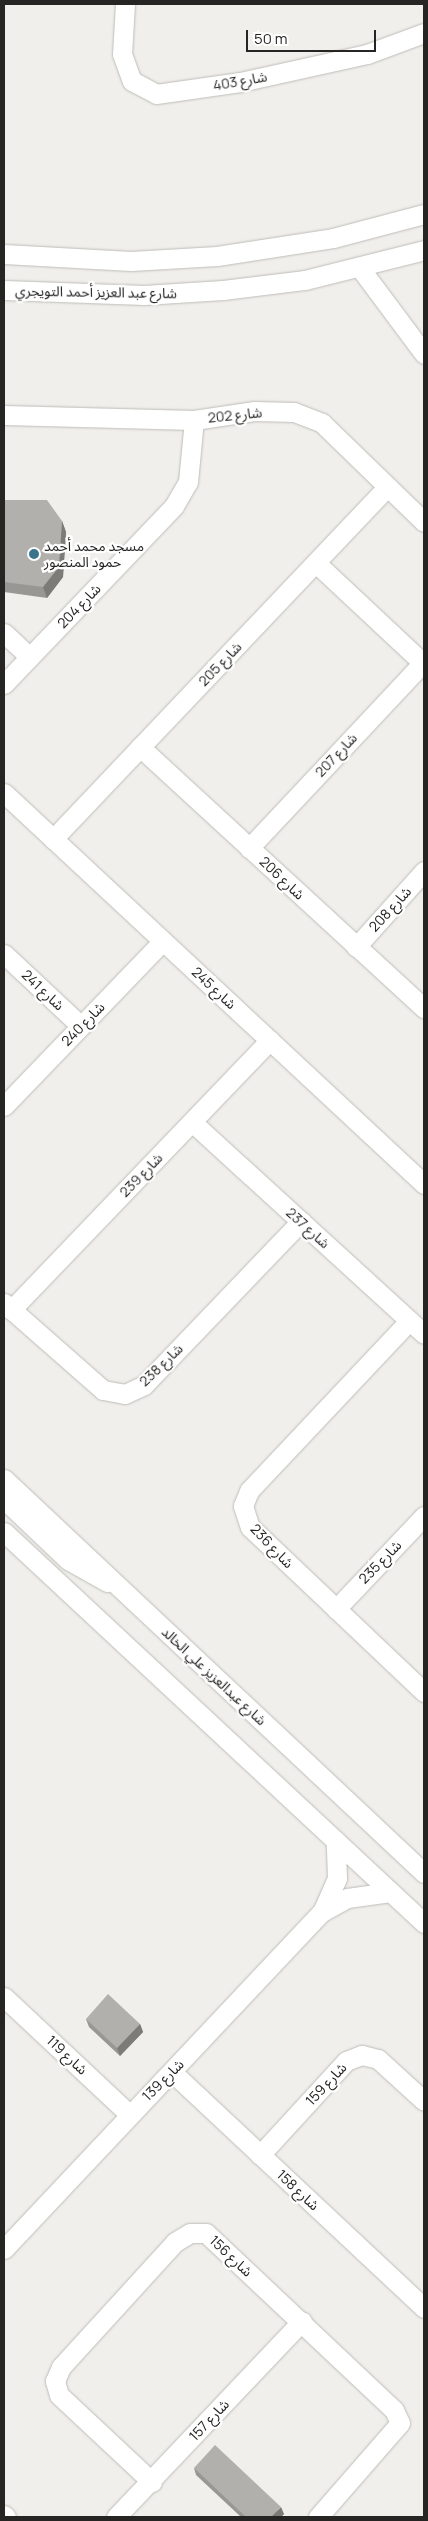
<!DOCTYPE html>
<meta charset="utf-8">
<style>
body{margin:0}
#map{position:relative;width:428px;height:2521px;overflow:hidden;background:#f1efeb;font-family:Manrope,"Noto Sans Arabic",sans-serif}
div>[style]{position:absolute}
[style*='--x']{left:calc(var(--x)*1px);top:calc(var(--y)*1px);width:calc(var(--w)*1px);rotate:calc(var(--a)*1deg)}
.roads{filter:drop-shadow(0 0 1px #bdbcb8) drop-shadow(0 0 1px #bdbcb8)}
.minor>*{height:19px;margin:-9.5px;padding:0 9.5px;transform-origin:9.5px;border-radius:9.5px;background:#fff}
.wall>*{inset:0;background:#989794}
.shaded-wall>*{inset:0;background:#7c7b78}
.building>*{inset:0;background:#b1b0ac}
.dots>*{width:14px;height:14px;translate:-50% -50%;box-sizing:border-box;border:2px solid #fff;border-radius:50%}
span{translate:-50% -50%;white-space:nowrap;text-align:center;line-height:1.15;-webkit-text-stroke:4.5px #fff;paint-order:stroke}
.street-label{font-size:14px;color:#262524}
.poi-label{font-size:14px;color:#262524}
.left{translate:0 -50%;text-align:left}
.frame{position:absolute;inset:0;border:5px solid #262524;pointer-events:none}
.scale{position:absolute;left:246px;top:30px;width:130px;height:22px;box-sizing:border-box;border:2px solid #262524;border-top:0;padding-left:6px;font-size:15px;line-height:18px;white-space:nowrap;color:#262524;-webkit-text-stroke:4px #fff;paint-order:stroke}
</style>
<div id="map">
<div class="roads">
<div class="minor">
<i style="--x:125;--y:4;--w:50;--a:93.4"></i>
<i style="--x:122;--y:54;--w:29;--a:70"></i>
<i style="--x:132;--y:81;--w:27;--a:28"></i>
<i style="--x:156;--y:94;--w:85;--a:-8.1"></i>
<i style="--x:240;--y:82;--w:130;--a:-12.4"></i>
<i style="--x:367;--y:54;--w:61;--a:-20.2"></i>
<i style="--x:4;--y:254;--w:127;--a:3.2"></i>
<i style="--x:131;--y:261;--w:86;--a:-3.3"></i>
<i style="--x:217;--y:256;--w:117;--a:-8.8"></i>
<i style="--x:333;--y:238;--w:94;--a:-14.8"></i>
<i style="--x:360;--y:268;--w:107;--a:53.3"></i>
<i style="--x:4;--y:290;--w:140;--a:2"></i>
<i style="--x:144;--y:295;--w:79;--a:-3.6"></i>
<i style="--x:223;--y:290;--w:83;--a:-7"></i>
<i style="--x:305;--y:280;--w:123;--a:-14.1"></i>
<i style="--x:4;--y:415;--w:190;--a:1.5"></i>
<i style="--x:194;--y:420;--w:61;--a:-8.5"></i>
<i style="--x:254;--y:411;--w:40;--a:1.4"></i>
<i style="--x:294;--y:412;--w:30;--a:21"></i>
<i style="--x:322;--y:423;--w:142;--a:44.1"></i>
<i style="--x:316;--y:563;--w:148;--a:43.1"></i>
<i style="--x:4;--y:633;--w:35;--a:43"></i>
<i style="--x:4;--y:684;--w:246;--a:-46.3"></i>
<i style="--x:174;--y:506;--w:28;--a:-60"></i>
<i style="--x:188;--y:482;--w:62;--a:-84.5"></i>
<i style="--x:140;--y:747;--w:386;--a:42.6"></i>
<i style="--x:4;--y:793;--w:574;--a:42.95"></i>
<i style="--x:53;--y:839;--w:484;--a:-46.5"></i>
<i style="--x:249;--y:848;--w:254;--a:-46.8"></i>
<i style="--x:356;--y:947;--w:102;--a:-48.2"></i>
<i style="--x:4;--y:954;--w:105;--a:43.1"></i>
<i style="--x:4;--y:1106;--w:229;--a:-46.1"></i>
<i style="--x:192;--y:1122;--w:314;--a:42.4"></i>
<i style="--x:4;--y:1303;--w:132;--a:41.3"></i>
<i style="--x:103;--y:1390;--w:22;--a:10"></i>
<i style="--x:125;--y:1394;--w:21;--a:-25"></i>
<i style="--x:144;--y:1385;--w:227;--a:-46.2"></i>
<i style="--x:11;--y:1310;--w:374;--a:-46.2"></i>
<i style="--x:409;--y:1321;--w:233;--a:133.3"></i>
<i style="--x:249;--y:1491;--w:16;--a:112"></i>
<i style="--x:243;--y:1506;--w:22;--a:72"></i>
<i style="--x:250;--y:1527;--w:240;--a:43.5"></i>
<i style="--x:4;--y:1479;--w:576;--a:43.17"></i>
<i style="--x:4;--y:1499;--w:88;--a:43.6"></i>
<i style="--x:68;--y:1560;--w:45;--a:29.4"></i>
<i style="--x:4;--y:1532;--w:574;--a:42.95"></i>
<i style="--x:336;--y:1609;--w:128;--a:-46.6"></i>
<i style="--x:322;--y:1912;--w:37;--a:-66"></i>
<i style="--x:337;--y:1878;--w:37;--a:-92"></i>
<i style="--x:4;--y:1997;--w:171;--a:43.1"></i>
<i style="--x:172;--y:2072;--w:345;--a:43.1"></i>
<i style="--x:260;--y:2155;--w:127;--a:-47.5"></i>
<i style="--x:346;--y:2061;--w:17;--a:-21"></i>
<i style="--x:362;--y:2055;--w:16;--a:14"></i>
<i style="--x:378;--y:2059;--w:62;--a:42.4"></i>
<i style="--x:4;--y:2249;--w:463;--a:-46.7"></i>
<i style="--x:322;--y:1912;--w:29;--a:-29"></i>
<i style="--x:347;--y:1898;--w:44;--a:-7.8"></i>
<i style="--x:152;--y:2482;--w:127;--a:-136.9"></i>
<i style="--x:59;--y:2395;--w:15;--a:-106"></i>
<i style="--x:55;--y:2381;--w:15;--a:-67"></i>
<i style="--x:61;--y:2367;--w:169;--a:-47.6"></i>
<i style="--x:175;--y:2242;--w:17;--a:-31"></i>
<i style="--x:190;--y:2233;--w:16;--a:0"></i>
<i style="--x:206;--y:2233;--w:258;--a:43.3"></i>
<i style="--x:394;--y:2410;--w:14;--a:65"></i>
<i style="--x:400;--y:2423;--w:125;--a:131.1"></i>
<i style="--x:4;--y:2515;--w:3;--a:45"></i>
<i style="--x:116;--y:2517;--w:270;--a:-46.5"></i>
</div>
</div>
<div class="wall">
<i style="clip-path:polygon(4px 500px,62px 521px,66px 532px,63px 577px,47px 598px,4px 592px)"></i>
<i style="clip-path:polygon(86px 2019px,140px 2024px,143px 2032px,120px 2056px,89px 2027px)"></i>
<i style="clip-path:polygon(194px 2468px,284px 2514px,281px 2517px,241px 2517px,196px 2475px)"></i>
</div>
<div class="shaded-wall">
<i style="clip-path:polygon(62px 521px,66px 532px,63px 577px,47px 598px,43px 587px)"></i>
<i style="clip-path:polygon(140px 2024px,143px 2032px,120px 2056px,117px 2048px)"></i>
<i style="clip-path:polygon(281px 2507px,284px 2514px,281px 2517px,271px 2517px)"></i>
</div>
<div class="building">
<i style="clip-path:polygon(4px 500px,47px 500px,62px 521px,59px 567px,43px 587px,4px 582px)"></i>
<i style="clip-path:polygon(108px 1994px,140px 2024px,117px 2048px,86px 2019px)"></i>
<i style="clip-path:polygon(215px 2445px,281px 2507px,271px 2517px,246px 2517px,194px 2468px)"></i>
</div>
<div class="dots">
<i style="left:34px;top:554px;background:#39738c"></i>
</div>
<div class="street-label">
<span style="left:240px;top:81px;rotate:-10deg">شارع 403</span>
<span style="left:96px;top:292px;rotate:1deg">شارع عبد العزيز أحمد التويجري</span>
<span style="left:235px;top:415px;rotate:-6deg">شارع 202</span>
<span style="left:79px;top:606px;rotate:-46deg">شارع 204</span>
<span style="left:220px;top:664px;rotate:-46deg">شارع 205</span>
<span style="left:336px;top:755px;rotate:-47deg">شارع 207</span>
<span style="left:282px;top:878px;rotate:43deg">شارع 206</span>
<span style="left:390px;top:909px;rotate:-48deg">شارع 208</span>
<span style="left:214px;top:988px;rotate:43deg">شارع 245</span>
<span style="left:43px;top:990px;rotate:43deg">شارع 241</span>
<span style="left:83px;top:1024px;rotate:-46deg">شارع 240</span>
<span style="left:141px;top:1175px;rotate:-46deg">شارع 239</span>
<span style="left:308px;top:1228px;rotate:42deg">شارع 237</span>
<span style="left:161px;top:1365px;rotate:-44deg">شارع 238</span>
<span style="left:272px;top:1546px;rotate:46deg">شارع 236</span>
<span style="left:380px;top:1562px;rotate:-46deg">شارع 235</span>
<span style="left:214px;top:1676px;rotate:43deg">شارع عبدالعزيز علي الخالد</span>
<span style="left:67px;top:2055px;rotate:43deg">شارع 119</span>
<span style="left:163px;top:2080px;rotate:-45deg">شارع 139</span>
<span style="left:326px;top:2084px;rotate:-47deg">شارع 159</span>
<span style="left:298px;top:2190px;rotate:43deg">شارع 158</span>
<span style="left:231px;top:2256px;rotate:43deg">شارع 156</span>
<span style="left:209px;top:2420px;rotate:-47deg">شارع 157</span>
</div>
<div class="poi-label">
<span class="left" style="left:44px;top:554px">مسجد محمد أحمد<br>حمود المنصور</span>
</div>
<div class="frame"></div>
<div class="scale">50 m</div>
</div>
